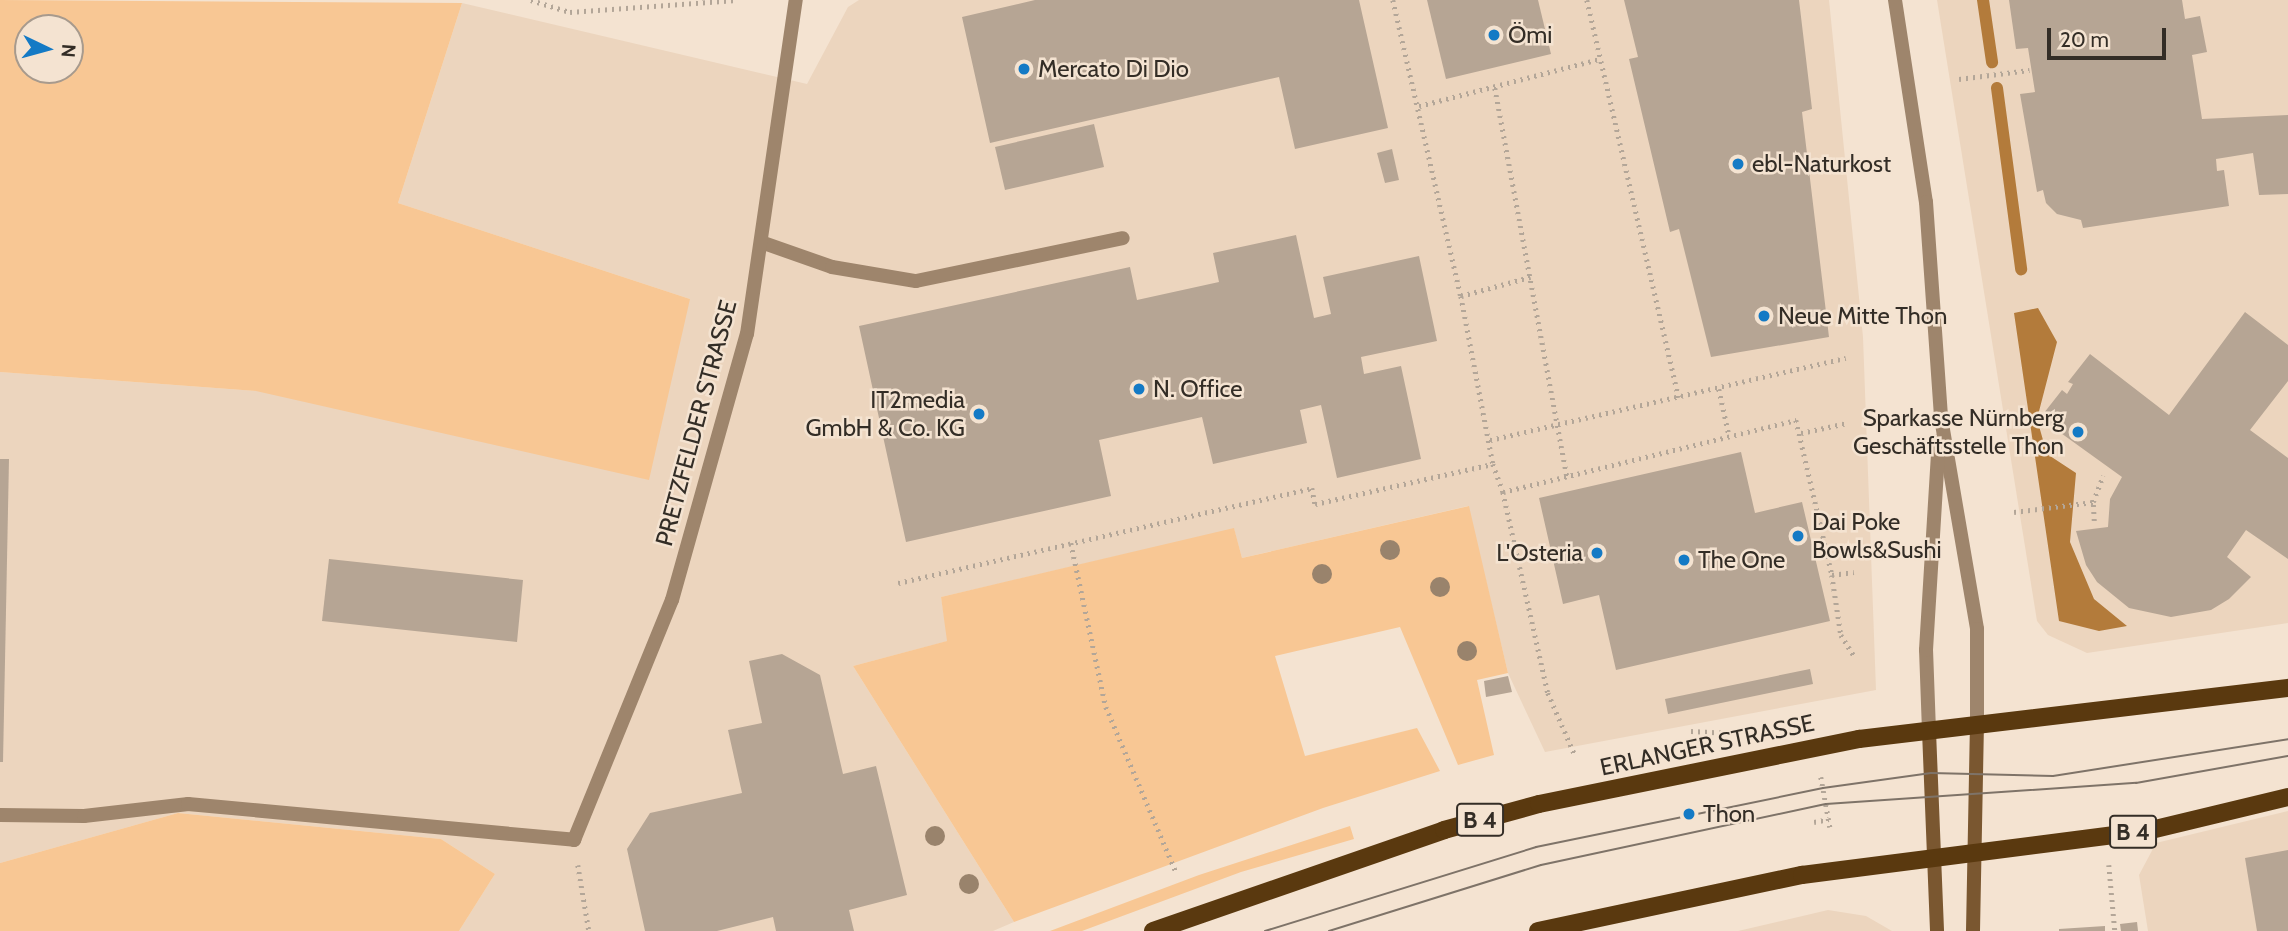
<!DOCTYPE html>
<meta charset="utf-8">
<style>
body{margin:0}
#map{position:relative;width:2288px;height:931px;overflow:hidden;background:#f4e3d1;font-family:Cabin,sans-serif}
div>[style]{position:absolute}
[style*='--x']{left:calc(var(--x)*1px);top:calc(var(--y)*1px);width:calc(var(--w)*1px);rotate:calc(var(--a)*1deg)}
.built>*{inset:0;background:#ecd5be}
.green>*{inset:0;background:#f8c794}
.water>*{inset:0;background:#b37b3b}
.stream>*{height:12px;margin:-6px;padding:0 6px;transform-origin:6px;border-radius:6px;background:#b37b3b}
.building>*{inset:0;background:#b6a594}
.path>*{height:4.5px;margin-top:-2.25px;transform-origin:0;background:repeating-linear-gradient(90deg,#b3a698 0 2px,transparent 0 7px)}
.lane>*{height:14px;margin:-7px;padding:0 7px;transform-origin:7px;border-radius:7px;background:#9e856c}
.street>*{height:14px;margin:-7px;padding:0 7px;transform-origin:7px;border-radius:7px;background:#9e856c}
.secondary>*{height:14px;margin:-7px;padding:0 7px;transform-origin:7px;border-radius:7px;background:#7a5730}
.primary>*{height:18px;margin:-9px;padding:0 9px;transform-origin:9px;border-radius:9px;background:#5a390f}
.tram>*{height:2px;margin:-1px;padding:0 1px;transform-origin:1px;border-radius:1px;background:#7e7368}
.trees>*{width:20px;height:20px;margin:-10px;border-radius:50%;background:#99836c}
.dots>*{width:19px;height:19px;translate:-50% -50%;box-sizing:border-box;border:4px solid #f4e3d1;border-radius:50%}
span{translate:-50% -50%;white-space:nowrap;text-align:center;line-height:1.15;-webkit-text-stroke:5px #f4e3d1;paint-order:stroke}
.shield-label span{padding:2px 5px;background:#f4e3d1;border:2px solid;border-radius:5px;-webkit-text-stroke-width:0}
.shield-label{font-size:23px;color:#332d26;font-weight:700}
.poi-label{font-size:24px;color:#332d26}
.left{translate:0 -50%;text-align:left}
.right{translate:-100% -50%;text-align:right}
.street-label{font-size:24px;color:#332d26}
.north{position:absolute;left:14px;top:14px;width:70px;height:70px;box-sizing:border-box;background:#f4e3d1;border:2px solid #a79a8d;border-radius:50%;rotate:95deg;font-size:19px;font-weight:700;line-height:28px;text-align:center;color:#332d26}
.north::after{content:'';display:block;margin:auto;width:24px;height:32px;background:#147ac5;clip-path:polygon(50% 0,100% 100%,50% 72%,0 100%)}
.scale{position:absolute;left:2047px;top:28px;width:119px;height:32px;box-sizing:border-box;border:4px solid #332d26;border-top:0;padding-left:9px;font-size:21px;line-height:24px;white-space:nowrap;color:#332d26;-webkit-text-stroke:5px #f4e3d1;paint-order:stroke}
</style>
<div id="map">
<div class="built">
<i style="clip-path:polygon(859px 0,1829px 0,1863px 337px,1876px 690px,1545px 752px,1508px 673px,1468px 506px,1242px 558px,1234px 529px,941px 597px,948px 641px,853px 666px,1014px 922px,993px 931px,459px 931px,495px 874px,441px 839px,178px 813px,0 863px,0 372px,256px 391px,690px 299px,398px 203px,462px 3px,807px 84px,848px 7px)"></i>
<i style="clip-path:polygon(1937px 0,2288px 0,2288px 623px,2087px 653px,2048px 635px,2037px 621px)"></i>
<i style="clip-path:polygon(2288px 811px,2288px 931px,2148px 931px,2139px 875px,2156px 843px)"></i>
<i style="clip-path:polygon(1828px 910px,1866px 916px,1892px 931px,1738px 931px)"></i>
</div>
<div class="green">
<i style="clip-path:polygon(evenodd,0 0,462px 3px,398px 203px,690px 299px,649px 480px,256px 391px,0 372px,0 0,28px 28px,70px 28px,70px 70px,28px 70px,28px 28px)"></i>
<i style="clip-path:polygon(1469px 506px,1508px 673px,1477px 680px,1494px 755px,1458px 765px,1400px 627px,1275px 656px,1305px 756px,1417px 728px,1440px 771px,1323px 808px,1014px 922px,853px 666px,947px 641px,941px 597px,1234px 528px,1242px 558px)"></i>
<i style="clip-path:polygon(178px 813px,441px 839px,495px 874px,459px 931px,0 931px,0 863px)"></i>
<i style="clip-path:polygon(1350px 826px,1354px 839px,1241px 872px,1082px 931px,1050px 931px,1199px 875px)"></i>
</div>
<div class="water">
<i style="clip-path:polygon(2038px 308px,2057px 342px,2037px 419px,2047px 454px,2076px 473px,2070px 542px,2094px 599px,2127px 626px,2099px 631px,2059px 621px,2014px 313px)"></i>
</div>
<div class="stream">
<i style="--x:1983;--y:0;--w:63;--a:81.7"></i>
<i style="--x:1997;--y:88;--w:183;--a:82.4"></i>
</div>
<div class="building">
<i style="clip-path:polygon(1035px 0,1359px 0,1388px 128px,1295px 149px,1279px 77px,990px 143px,962px 17px)"></i>
<i style="clip-path:polygon(1427px 0,1538px 0,1551px 54px,1446px 79px)"></i>
<i style="clip-path:polygon(1624px 0,1799px 0,1812px 109px,1802px 112px,1829px 337px,1711px 357px,1679px 229px,1670px 232px,1629px 59px,1638px 57px)"></i>
<i style="clip-path:polygon(2009px 0,2182px 0,2185px 19px,2200px 16px,2207px 52px,2192px 55px,2202px 119px,2288px 115px,2288px 194px,2259px 195px,2253px 153px,2216px 159px,2217px 171px,2224px 170px,2229px 206px,2083px 228px,2081px 220px,2057px 214px,2046px 203px,2043px 190px,2037px 192px,2020px 94px,2035px 92px,2028px 48px,2016px 49px)"></i>
<i style="clip-path:polygon(1094px 124px,1104px 167px,1005px 190px,995px 147px)"></i>
<i style="clip-path:polygon(1392px 149px,1399px 180px,1385px 183px,1377px 153px)"></i>
<i style="clip-path:polygon(1296px 235px,1314px 318px,1331px 314px,1323px 277px,1419px 256px,1437px 341px,1361px 357px,1364px 374px,1401px 366px,1421px 459px,1337px 478px,1321px 405px,1300px 410px,1307px 443px,1213px 464px,1202px 417px,1099px 440px,1111px 496px,906px 542px,859px 326px,1130px 267px,1137px 300px,1219px 282px,1213px 253px)"></i>
<i style="clip-path:polygon(2245px 312px,2288px 345px,2288px 381px,2250px 430px,2288px 458px,2288px 559px,2246px 530px,2227px 557px,2251px 577px,2229px 599px,2211px 610px,2171px 617px,2129px 608px,2097px 582px,2086px 565px,2076px 531px,2108px 527px,2110px 499px,2122px 477px,2040px 418px,2062px 390px,2067px 394px,2073px 384px,2068px 382px,2090px 354px,2169px 415px)"></i>
<i style="clip-path:polygon(1741px 452px,1755px 513px,1802px 502px,1830px 621px,1616px 670px,1599px 595px,1563px 604px,1539px 498px)"></i>
<i style="clip-path:polygon(0 459px,9px 459px,3px 762px,0 762px)"></i>
<i style="clip-path:polygon(329px 559px,523px 580px,517px 642px,322px 621px)"></i>
<i style="clip-path:polygon(782px 654px,820px 675px,843px 774px,876px 766px,907px 895px,849px 910px,854px 931px,776px 931px,773px 917px,717px 931px,645px 931px,627px 849px,650px 813px,742px 793px,728px 730px,762px 723px,749px 661px)"></i>
<i style="clip-path:polygon(1810px 669px,1813px 684px,1668px 714px,1665px 699px)"></i>
<i style="clip-path:polygon(1508px 676px,1512px 692px,1486px 697px,1484px 681px)"></i>
<i style="clip-path:polygon(2288px 850px,2288px 931px,2257px 931px,2245px 858px)"></i>
<i style="clip-path:polygon(2137px 922px,2138px 931px,2121px 931px,2120px 924px)"></i>
<i style="clip-path:polygon(2105px 926px,2105px 931px,2059px 931px,2059px 929px)"></i>
</div>
<div class="path">
<i style="--x:531;--y:0;--w:41;--a:17.1"></i>
<i style="--x:570;--y:12;--w:167;--a:-4.1"></i>
<i style="--x:1393;--y:0;--w:304;--a:77.1"></i>
<i style="--x:1461;--y:296;--w:171;--a:79.2"></i>
<i style="--x:1493;--y:464;--w:30;--a:70"></i>
<i style="--x:1503;--y:492;--w:206;--a:77.4"></i>
<i style="--x:1548;--y:693;--w:68;--a:66.5"></i>
<i style="--x:1587;--y:0;--w:408;--a:77"></i>
<i style="--x:1959;--y:79;--w:71;--a:-7.3"></i>
<i style="--x:1495;--y:88;--w:396;--a:79.5"></i>
<i style="--x:1419;--y:106;--w:187;--a:-14.6"></i>
<i style="--x:1461;--y:296;--w:72;--a:-15.4"></i>
<i style="--x:1719;--y:389;--w:47;--a:77.7"></i>
<i style="--x:1801;--y:433;--w:47;--a:-12.3"></i>
<i style="--x:1490;--y:440;--w:365;--a:-13"></i>
<i style="--x:1503;--y:492;--w:302;--a:-13.8"></i>
<i style="--x:1796;--y:420;--w:159;--a:76.9"></i>
<i style="--x:1832;--y:575;--w:61;--a:81.5"></i>
<i style="--x:1841;--y:635;--w:26;--a:58"></i>
<i style="--x:2014;--y:512;--w:80;--a:-7.2"></i>
<i style="--x:2094;--y:521;--w:19;--a:-93"></i>
<i style="--x:2093;--y:502;--w:28;--a:-69"></i>
<i style="--x:1071;--y:543;--w:168;--a:78"></i>
<i style="--x:1106;--y:707;--w:179;--a:67"></i>
<i style="--x:1832;--y:575;--w:22;--a:-8"></i>
<i style="--x:898;--y:583;--w:425;--a:-12.9"></i>
<i style="--x:1312;--y:488;--w:16;--a:79"></i>
<i style="--x:1315;--y:504;--w:182;--a:-12.7"></i>
<i style="--x:1691;--y:731;--w:39;--a:3"></i>
<i style="--x:1821;--y:777;--w:51;--a:79.8"></i>
<i style="--x:1814;--y:822;--w:15;--a:-11"></i>
<i style="--x:578;--y:865;--w:67;--a:80.5"></i>
<i style="--x:2109;--y:865;--w:66;--a:84.8"></i>
</div>
<div class="lane">
<i style="--x:761;--y:242;--w:75;--a:19.4"></i>
<i style="--x:832;--y:267;--w:85;--a:9.5"></i>
<i style="--x:916;--y:281;--w:211;--a:-11.7"></i>
<i style="--x:0;--y:815;--w:84;--a:0.7"></i>
<i style="--x:84;--y:816;--w:105;--a:-6.6"></i>
<i style="--x:188;--y:804;--w:388;--a:5.3"></i>
</div>
<div class="street">
<i style="--x:1895;--y:0;--w:204;--a:81.3"></i>
<i style="--x:1926;--y:202;--w:217;--a:86"></i>
<i style="--x:1941;--y:418;--w:214;--a:80.3"></i>
<i style="--x:1977;--y:629;--w:97;--a:90"></i>
<i style="--x:1929;--y:731;--w:81;--a:-92.1"></i>
<i style="--x:1926;--y:650;--w:210;--a:-86.5"></i>
<i style="--x:574;--y:840;--w:259;--a:-67.8"></i>
<i style="--x:672;--y:600;--w:276;--a:-74.3"></i>
<i style="--x:747;--y:334;--w:338;--a:-81.7"></i>
</div>
<div class="secondary">
<i style="--x:1929;--y:731;--w:200;--a:87.7"></i>
<i style="--x:1973;--y:931;--w:205;--a:-88.9"></i>
</div>
<div class="primary">
<i style="--x:1153;--y:931;--w:308;--a:-19.1"></i>
<i style="--x:1444;--y:830;--w:98;--a:-15.3"></i>
<i style="--x:1539;--y:804;--w:327;--a:-11.5"></i>
<i style="--x:1859;--y:739;--w:432;--a:-6.8"></i>
<i style="--x:1538;--y:931;--w:270;--a:-12"></i>
<i style="--x:1802;--y:875;--w:352;--a:-7.3"></i>
<i style="--x:2151;--y:830;--w:141;--a:-13.5"></i>
</div>
<div class="tram">
<i style="--x:1265;--y:931;--w:284;--a:-17.2"></i>
<i style="--x:1536;--y:847;--w:293;--a:-11.6"></i>
<i style="--x:1823;--y:788;--w:109;--a:-7.9"></i>
<i style="--x:1931;--y:773;--w:122;--a:1.4"></i>
<i style="--x:2053;--y:776;--w:238;--a:-8.9"></i>
<i style="--x:1329;--y:931;--w:222;--a:-17.3"></i>
<i style="--x:1541;--y:865;--w:291;--a:-12.1"></i>
<i style="--x:1826;--y:804;--w:311;--a:-3.9"></i>
<i style="--x:2136;--y:783;--w:154;--a:-10.1"></i>
</div>
<div class="trees">
<i style="left:1390px;top:550px"></i>
<i style="left:1322px;top:574px"></i>
<i style="left:1440px;top:587px"></i>
<i style="left:1467px;top:651px"></i>
<i style="left:935px;top:836px"></i>
<i style="left:969px;top:884px"></i>
</div>
<div class="dots">
<i style="left:1494px;top:35px;background:#147ac5"></i>
<i style="left:1024px;top:69px;background:#147ac5"></i>
<i style="left:1738px;top:164px;background:#147ac5"></i>
<i style="left:1764px;top:316px;background:#147ac5"></i>
<i style="left:1139px;top:389px;background:#147ac5"></i>
<i style="left:979px;top:414px;background:#147ac5"></i>
<i style="left:2078px;top:432px;background:#147ac5"></i>
<i style="left:1798px;top:536px;background:#147ac5"></i>
<i style="left:1597px;top:553px;background:#147ac5"></i>
<i style="left:1684px;top:560px;background:#147ac5"></i>
<i style="left:1689px;top:814px;background:#147ac5"></i>
</div>
<div class="shield-label">
<span style="left:1480px;top:820px">B 4</span>
<span style="left:2133px;top:832px">B 4</span>
</div>
<div class="poi-label">
<span class="left" style="left:1508px;top:35px">Ömi</span>
<span class="left" style="left:1038px;top:69px">Mercato Di Dio</span>
<span class="left" style="left:1752px;top:164px">ebl-Naturkost</span>
<span class="left" style="left:1778px;top:316px">Neue Mitte Thon</span>
<span class="left" style="left:1153px;top:389px">N. Office</span>
<span class="right" style="left:965px;top:414px">IT2media<br>GmbH &amp; Co. KG</span>
<span class="right" style="left:2064px;top:432px">Sparkasse Nürnberg<br>Geschäftsstelle Thon</span>
<span class="left" style="left:1812px;top:536px">Dai Poke<br>Bowls&amp;Sushi</span>
<span class="right" style="left:1583px;top:553px">L'Osteria</span>
<span class="left" style="left:1698px;top:560px">The One</span>
<span class="left" style="left:1703px;top:814px">Thon</span>
</div>
<div class="street-label">
<span style="left:696px;top:423px;rotate:-75deg">PRETZFELDER STRASSE</span>
<span style="left:1707px;top:745px;rotate:-12deg">ERLANGER STRASSE</span>
</div>
<div class="north">N</div>
<div class="scale">20 m</div>
</div>
